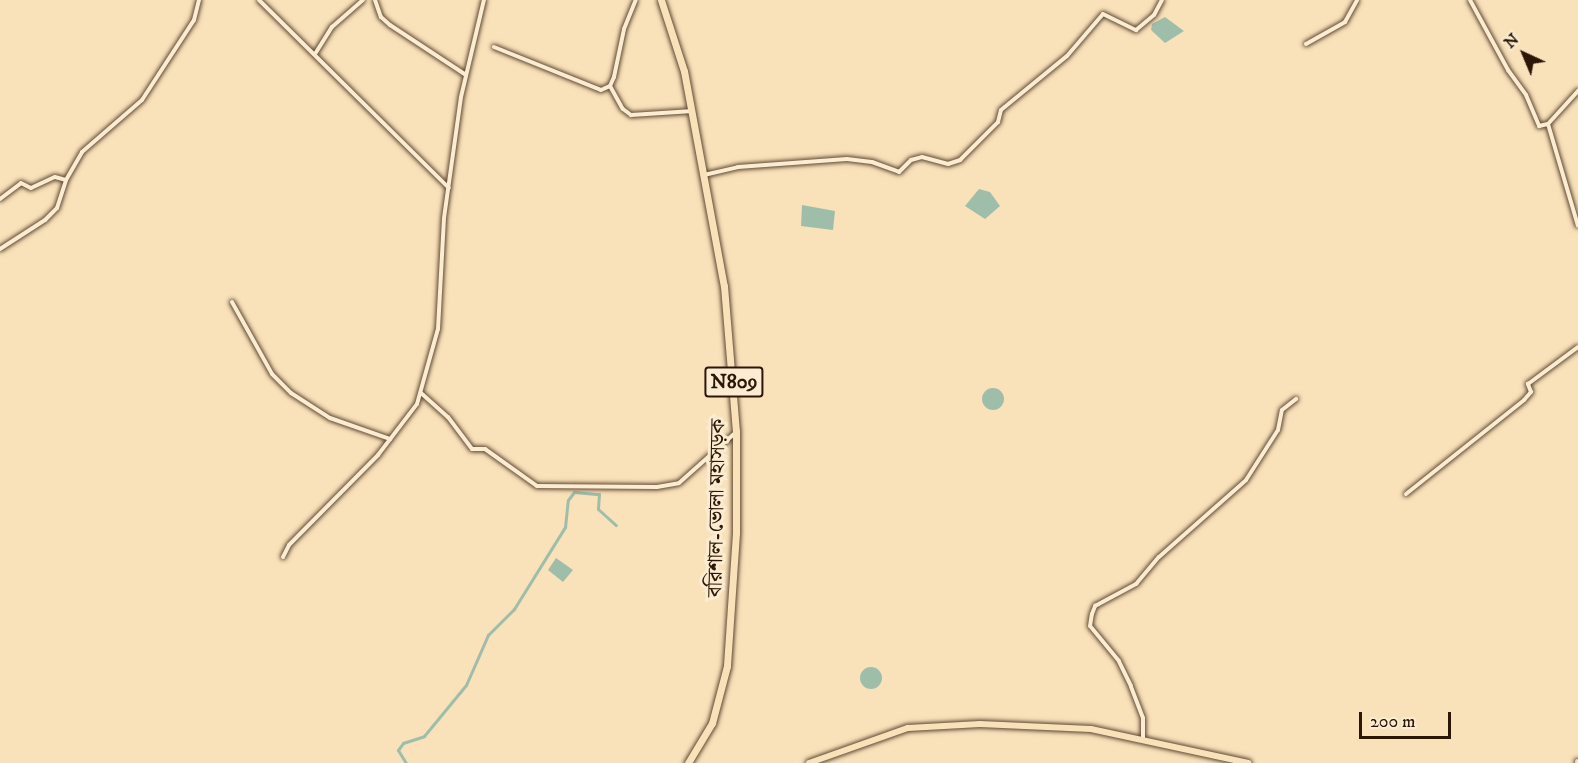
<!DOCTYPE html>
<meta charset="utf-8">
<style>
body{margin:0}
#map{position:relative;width:1578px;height:763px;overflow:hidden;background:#f9e1ba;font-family:"IM FELL DW Pica","Noto Serif Bengali",serif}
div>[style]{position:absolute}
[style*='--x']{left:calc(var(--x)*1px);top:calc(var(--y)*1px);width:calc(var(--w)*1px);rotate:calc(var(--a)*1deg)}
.water>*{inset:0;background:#9fbeaa}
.round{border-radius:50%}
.canal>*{height:3px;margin:-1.5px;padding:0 1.5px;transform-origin:1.5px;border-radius:1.5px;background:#9fbeaa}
.roads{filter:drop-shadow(0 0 2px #5f4932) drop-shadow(0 0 2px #5f4932)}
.minor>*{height:4px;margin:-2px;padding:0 2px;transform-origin:2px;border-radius:2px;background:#fbecd2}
.major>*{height:6px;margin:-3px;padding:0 3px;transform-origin:3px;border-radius:3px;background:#f9e1ba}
.highway>*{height:7px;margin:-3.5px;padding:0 3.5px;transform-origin:3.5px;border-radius:3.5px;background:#f9e1ba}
span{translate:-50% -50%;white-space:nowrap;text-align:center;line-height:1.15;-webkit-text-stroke:6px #fbecd2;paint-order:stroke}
.shield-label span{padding:2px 4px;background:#fbecd2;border:2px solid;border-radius:4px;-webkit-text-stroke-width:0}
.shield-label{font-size:20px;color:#2c1605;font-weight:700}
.street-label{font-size:21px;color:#2c1605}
.north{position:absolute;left:1494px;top:24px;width:60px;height:60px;-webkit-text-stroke:4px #fbecd2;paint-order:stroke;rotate:316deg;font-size:16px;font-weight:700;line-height:24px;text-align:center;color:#2c1605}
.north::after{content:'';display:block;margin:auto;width:21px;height:27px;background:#2c1605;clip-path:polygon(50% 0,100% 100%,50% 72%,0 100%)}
.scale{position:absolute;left:1359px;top:712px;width:92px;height:27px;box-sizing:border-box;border:3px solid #2c1605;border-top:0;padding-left:8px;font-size:18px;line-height:21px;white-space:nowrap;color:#2c1605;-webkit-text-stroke:4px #fbecd2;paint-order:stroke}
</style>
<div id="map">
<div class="water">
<i style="clip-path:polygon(1165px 17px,1184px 31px,1165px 43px,1151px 30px,1152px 24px)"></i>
<i style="clip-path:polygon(979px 189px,990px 192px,1000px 206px,985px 219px,965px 206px)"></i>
<i style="clip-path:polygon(802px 205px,835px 211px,833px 230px,801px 226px)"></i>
<i class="round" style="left:982px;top:388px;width:22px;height:22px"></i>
<i style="clip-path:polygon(556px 558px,573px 570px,563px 582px,548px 570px)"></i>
<i class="round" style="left:860px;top:667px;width:22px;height:22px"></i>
</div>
<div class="canal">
<i style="--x:406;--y:763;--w:15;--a:-122"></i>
<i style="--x:398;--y:750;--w:9;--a:-54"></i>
<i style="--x:403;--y:743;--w:22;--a:-18"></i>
<i style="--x:424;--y:736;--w:66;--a:-50.5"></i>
<i style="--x:466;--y:685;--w:55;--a:-66.3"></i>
<i style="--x:488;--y:635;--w:37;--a:-45"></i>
<i style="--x:514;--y:609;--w:97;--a:-58.1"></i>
<i style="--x:565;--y:527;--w:27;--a:-84"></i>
<i style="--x:568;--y:500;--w:10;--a:-53"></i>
<i style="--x:574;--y:492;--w:25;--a:5"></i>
<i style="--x:599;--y:494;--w:15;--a:94"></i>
<i style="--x:598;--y:509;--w:24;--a:42"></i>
</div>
<div class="roads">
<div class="minor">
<i style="--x:259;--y:0;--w:267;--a:44.7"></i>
<i style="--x:375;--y:0;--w:18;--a:71"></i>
<i style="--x:381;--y:17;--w:12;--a:42"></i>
<i style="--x:390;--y:25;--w:91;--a:33.3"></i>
<i style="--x:1470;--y:0;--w:80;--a:61.5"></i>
<i style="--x:1508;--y:70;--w:31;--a:54"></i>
<i style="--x:1526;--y:95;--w:34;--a:67"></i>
<i style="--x:1539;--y:126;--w:9;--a:-13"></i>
<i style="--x:1548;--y:124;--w:45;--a:-47.7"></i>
<i style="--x:1306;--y:44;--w:45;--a:-29.4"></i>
<i style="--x:1345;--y:22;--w:25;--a:-61"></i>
<i style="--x:494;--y:47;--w:115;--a:21.9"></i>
<i style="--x:601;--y:90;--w:10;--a:-24"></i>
<i style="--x:610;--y:86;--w:10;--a:-66"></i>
<i style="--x:614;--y:77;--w:49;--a:-78.2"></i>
<i style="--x:624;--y:29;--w:31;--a:-68"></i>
<i style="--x:315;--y:54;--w:32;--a:-58"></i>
<i style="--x:332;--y:27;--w:41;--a:-41.1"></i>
<i style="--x:610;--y:86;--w:26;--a:61"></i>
<i style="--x:623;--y:109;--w:10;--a:37"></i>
<i style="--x:631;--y:115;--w:62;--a:-3.7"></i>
<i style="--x:1548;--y:124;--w:106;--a:73.6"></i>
<i style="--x:704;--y:175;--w:35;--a:-13"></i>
<i style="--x:738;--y:167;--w:109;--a:-4.2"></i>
<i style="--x:847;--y:159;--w:25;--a:7"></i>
<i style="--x:872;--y:162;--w:29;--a:20"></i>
<i style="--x:899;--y:172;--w:17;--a:-45"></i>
<i style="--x:911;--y:160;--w:11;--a:-15"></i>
<i style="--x:922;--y:157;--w:27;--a:15"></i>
<i style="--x:948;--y:164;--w:13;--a:-18"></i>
<i style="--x:960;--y:160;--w:54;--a:-45"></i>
<i style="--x:998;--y:122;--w:12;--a:-76"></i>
<i style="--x:1001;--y:110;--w:85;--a:-39.3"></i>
<i style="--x:1067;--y:56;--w:55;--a:-49.4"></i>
<i style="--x:1103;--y:14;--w:37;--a:26"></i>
<i style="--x:1136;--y:30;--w:23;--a:-40"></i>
<i style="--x:1154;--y:15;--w:17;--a:-62"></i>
<i style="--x:0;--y:199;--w:26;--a:-37"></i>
<i style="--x:21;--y:183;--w:11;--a:27"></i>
<i style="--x:31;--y:188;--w:26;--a:-25"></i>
<i style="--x:55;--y:177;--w:11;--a:15"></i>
<i style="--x:66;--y:180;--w:32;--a:-60"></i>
<i style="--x:82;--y:152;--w:79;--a:-40.9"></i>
<i style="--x:142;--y:100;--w:95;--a:-57"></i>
<i style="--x:194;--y:20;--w:21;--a:-76"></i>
<i style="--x:0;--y:249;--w:54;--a:-32.8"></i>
<i style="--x:45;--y:220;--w:17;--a:-45"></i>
<i style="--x:57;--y:208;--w:29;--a:-72"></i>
<i style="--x:232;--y:302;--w:82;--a:60.9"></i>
<i style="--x:272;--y:374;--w:27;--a:45"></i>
<i style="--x:291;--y:393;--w:46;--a:32.7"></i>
<i style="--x:330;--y:418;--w:64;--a:19.3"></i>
<i style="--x:421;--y:393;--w:36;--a:42"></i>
<i style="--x:448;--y:417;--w:40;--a:53"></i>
<i style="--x:472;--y:449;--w:13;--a:0"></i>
<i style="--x:485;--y:449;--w:64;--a:35.4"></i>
<i style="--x:537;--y:486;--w:120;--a:0.5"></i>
<i style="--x:657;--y:487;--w:22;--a:-10"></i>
<i style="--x:679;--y:483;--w:74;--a:-41.7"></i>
<i style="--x:1406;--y:494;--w:151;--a:-38.5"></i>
<i style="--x:1524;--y:400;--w:11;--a:-49"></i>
<i style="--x:1531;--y:392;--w:9;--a:-111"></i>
<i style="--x:1528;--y:384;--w:62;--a:-36.5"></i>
<i style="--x:283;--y:557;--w:13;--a:-63"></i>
<i style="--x:289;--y:545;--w:127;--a:-45.3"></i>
<i style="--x:378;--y:455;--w:64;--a:-52.6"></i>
<i style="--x:417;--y:404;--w:78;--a:-74.4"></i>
<i style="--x:438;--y:329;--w:111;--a:-86.9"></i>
<i style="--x:444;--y:218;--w:122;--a:-82"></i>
<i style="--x:461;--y:97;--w:100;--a:-76.7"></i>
<i style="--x:1143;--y:738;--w:20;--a:-90"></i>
<i style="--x:1143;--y:718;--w:34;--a:-111"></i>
<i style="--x:1131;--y:686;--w:28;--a:-116"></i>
<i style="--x:1119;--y:661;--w:45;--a:-129.6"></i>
<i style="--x:1090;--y:626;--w:12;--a:-81"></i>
<i style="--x:1092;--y:614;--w:9;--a:-69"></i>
<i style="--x:1095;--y:606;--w:47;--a:-28.2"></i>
<i style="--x:1136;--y:584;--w:35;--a:-50"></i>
<i style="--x:1159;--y:557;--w:116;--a:-41.5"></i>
<i style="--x:1246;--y:480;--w:59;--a:-57.4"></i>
<i style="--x:1278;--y:430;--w:20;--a:-79"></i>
<i style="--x:1282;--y:410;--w:18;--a:-38"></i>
</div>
<div class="major">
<i style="--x:809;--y:763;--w:105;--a:-19.5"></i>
<i style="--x:908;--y:728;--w:72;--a:-3.2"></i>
<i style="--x:980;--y:724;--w:111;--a:2.6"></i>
<i style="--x:1091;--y:729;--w:161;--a:12.2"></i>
<i style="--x:1578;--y:763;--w:1;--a:-90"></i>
</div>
<div class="highway">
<i style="--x:661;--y:0;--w:75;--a:72.1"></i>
<i style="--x:684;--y:71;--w:219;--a:79.5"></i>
<i style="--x:724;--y:286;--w:145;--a:85.3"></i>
<i style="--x:736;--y:431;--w:102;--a:90"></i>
<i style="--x:736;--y:533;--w:133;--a:93.9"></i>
<i style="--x:727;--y:666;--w:59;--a:104.7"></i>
<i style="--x:712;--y:723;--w:47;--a:121"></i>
</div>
</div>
<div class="shield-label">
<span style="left:734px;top:382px">N809</span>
</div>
<div class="street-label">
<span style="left:717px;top:508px;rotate:-89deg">বরিশাল-ভোলা মহাসড়ক</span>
</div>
<div class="north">N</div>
<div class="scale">200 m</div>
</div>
